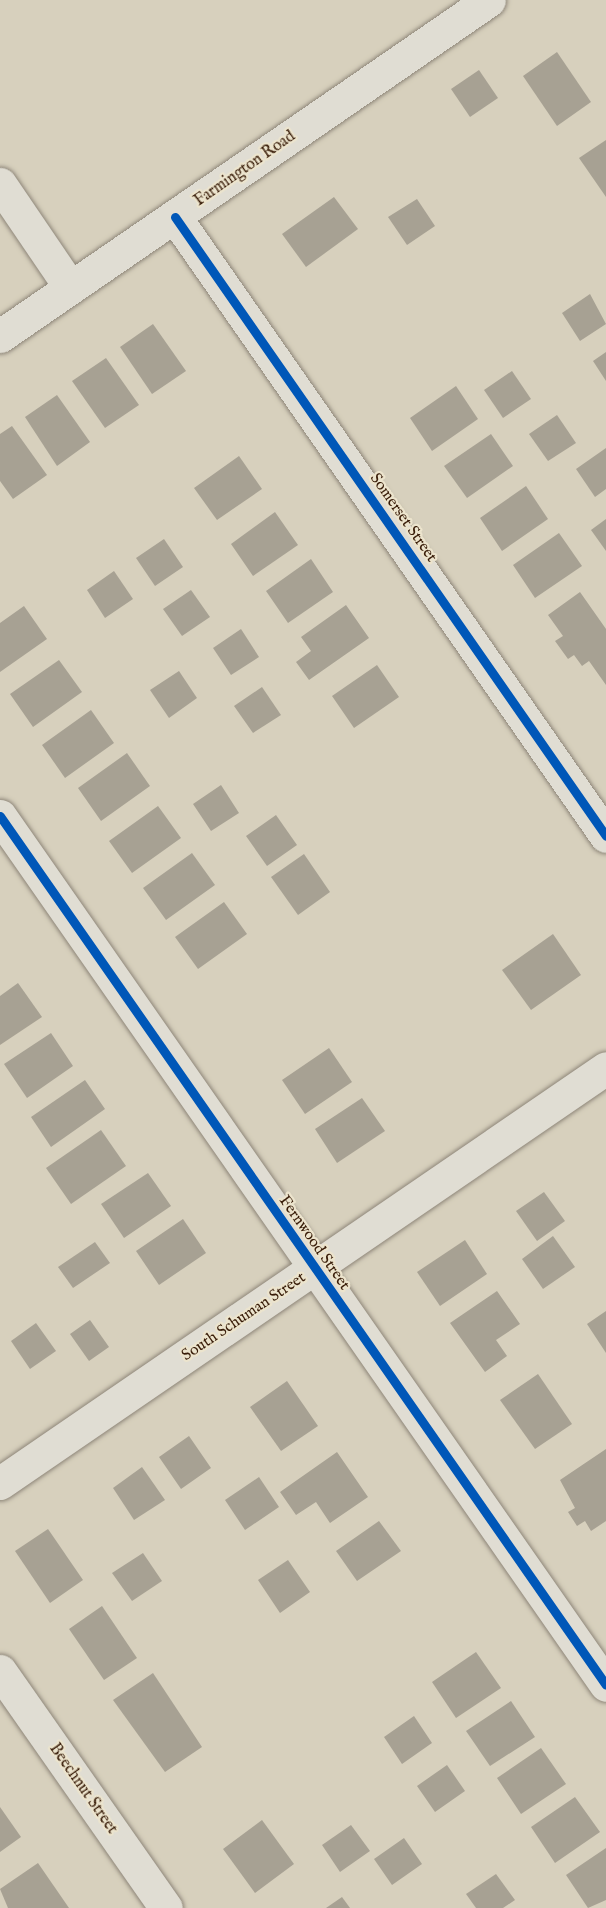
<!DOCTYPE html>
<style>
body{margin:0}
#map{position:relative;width:606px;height:1908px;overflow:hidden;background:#d7d0bd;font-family:"IM FELL English",serif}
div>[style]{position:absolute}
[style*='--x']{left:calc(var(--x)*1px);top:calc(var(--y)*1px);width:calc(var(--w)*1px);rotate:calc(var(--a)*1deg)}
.building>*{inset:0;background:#a7a193}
.roads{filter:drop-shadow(0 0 2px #8e8679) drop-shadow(0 0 2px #8e8679)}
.minor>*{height:33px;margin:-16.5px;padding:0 16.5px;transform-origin:16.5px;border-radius:16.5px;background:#e0ddd3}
.cycleway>*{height:9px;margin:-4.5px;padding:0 4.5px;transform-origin:4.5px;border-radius:4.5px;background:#0057b8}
span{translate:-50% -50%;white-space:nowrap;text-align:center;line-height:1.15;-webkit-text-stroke:4.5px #ece4cd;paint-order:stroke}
.street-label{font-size:16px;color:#381c08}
</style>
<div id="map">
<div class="building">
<i style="clip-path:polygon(557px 52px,591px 102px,557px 126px,523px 76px)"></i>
<i style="clip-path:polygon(479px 70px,498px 98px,470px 117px,451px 89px)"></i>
<i style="clip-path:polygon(606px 140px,606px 197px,579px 158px)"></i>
<i style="clip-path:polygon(334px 197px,358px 229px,306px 267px,282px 234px)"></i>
<i style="clip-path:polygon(417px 199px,435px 226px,407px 245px,388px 217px)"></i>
<i style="clip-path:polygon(590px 294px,606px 324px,580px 341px,562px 313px)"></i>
<i style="clip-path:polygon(153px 324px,186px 371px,152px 394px,120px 347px)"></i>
<i style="clip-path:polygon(606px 352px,606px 381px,593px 361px)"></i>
<i style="clip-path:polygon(106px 358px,139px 405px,105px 428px,72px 381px)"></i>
<i style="clip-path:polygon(512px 371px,531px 399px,503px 418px,484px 390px)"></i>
<i style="clip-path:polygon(456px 386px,478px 419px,432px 451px,410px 418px)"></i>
<i style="clip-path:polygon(57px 395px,90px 442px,57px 466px,25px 417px)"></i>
<i style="clip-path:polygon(557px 415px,576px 443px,548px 461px,529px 434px)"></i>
<i style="clip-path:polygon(12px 426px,47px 475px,13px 499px,0 481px,0 434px)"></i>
<i style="clip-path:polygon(491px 434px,513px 466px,467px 498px,444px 466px)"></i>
<i style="clip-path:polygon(606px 448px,606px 489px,595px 497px,576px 469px)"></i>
<i style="clip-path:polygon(239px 456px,262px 489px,217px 520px,194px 488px)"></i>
<i style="clip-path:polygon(526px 486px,548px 519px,502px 551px,480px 518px)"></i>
<i style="clip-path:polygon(275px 512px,298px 545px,253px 576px,231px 544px)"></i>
<i style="clip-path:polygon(606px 519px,606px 551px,591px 530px)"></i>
<i style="clip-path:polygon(559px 533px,582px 566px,535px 598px,513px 565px)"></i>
<i style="clip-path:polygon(164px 539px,183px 567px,155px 586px,136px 558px)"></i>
<i style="clip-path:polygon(311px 559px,333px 592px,288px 623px,266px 591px)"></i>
<i style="clip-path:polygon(114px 571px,133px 599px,105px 618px,87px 590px)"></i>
<i style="clip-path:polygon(191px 590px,210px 617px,182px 636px,163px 609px)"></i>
<i style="clip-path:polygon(580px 592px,606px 629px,606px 685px,589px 661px,582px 666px,574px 655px,568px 659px,555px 641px,563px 636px,548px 615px)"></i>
<i style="clip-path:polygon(346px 605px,369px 638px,309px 680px,296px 662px,311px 651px,301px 637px)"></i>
<i style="clip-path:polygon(24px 606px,47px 639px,0 672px,0 623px)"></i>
<i style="clip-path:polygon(241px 629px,259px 657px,231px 675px,213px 648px)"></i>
<i style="clip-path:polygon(59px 660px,82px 692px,33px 727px,10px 694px)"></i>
<i style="clip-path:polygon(377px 665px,399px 697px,354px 728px,332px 696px)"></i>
<i style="clip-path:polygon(179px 671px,197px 698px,169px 718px,150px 690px)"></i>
<i style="clip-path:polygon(262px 687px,281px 715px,253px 733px,234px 706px)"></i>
<i style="clip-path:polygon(91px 710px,114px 743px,65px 778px,42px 745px)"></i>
<i style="clip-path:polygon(127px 753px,150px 786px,101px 821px,78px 788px)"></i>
<i style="clip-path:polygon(221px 785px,239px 813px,211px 831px,193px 804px)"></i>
<i style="clip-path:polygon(158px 806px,181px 838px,132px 873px,109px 841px)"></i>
<i style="clip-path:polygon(276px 815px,297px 845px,267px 866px,246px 836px)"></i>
<i style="clip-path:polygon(192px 853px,215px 885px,166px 920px,143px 888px)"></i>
<i style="clip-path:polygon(304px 854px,330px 892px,298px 915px,271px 877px)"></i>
<i style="clip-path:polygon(224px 902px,247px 934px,198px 969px,175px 937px)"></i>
<i style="clip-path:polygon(553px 934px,581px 975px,531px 1010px,502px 970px)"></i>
<i style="clip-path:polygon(18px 983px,42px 1017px,0 1045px,0 996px)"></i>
<i style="clip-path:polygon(51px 1033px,73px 1066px,27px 1098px,4px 1064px)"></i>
<i style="clip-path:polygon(329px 1048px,352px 1082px,305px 1114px,282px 1080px)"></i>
<i style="clip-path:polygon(85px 1080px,105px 1109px,51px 1147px,31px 1117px)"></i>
<i style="clip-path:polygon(362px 1098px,385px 1131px,337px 1163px,315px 1129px)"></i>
<i style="clip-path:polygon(101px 1130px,126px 1166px,71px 1204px,46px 1168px)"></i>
<i style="clip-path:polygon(148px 1173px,171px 1206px,124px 1238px,101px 1204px)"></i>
<i style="clip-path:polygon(544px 1192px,565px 1221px,537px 1241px,516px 1211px)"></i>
<i style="clip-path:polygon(183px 1219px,206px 1253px,159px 1285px,136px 1251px)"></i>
<i style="clip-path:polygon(553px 1236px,575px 1267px,543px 1289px,522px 1259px)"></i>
<i style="clip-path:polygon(465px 1240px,487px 1274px,440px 1306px,417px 1272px)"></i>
<i style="clip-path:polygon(95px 1242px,110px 1263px,73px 1288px,58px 1267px)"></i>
<i style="clip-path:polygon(497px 1291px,520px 1324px,496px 1340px,507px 1356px,485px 1372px,450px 1323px)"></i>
<i style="clip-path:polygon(606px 1311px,606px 1353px,587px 1324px)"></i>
<i style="clip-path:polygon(90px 1320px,109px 1347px,89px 1361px,70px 1334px)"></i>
<i style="clip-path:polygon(36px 1323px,56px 1351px,30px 1369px,11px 1341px)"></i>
<i style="clip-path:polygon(538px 1374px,572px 1424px,535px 1449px,500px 1400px)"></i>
<i style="clip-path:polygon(287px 1381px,318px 1426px,281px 1451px,250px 1407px)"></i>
<i style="clip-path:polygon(189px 1436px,211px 1468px,181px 1489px,159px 1457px)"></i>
<i style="clip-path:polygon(606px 1449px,606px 1521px,591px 1531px,585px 1521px,577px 1526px,568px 1512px,575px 1508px,560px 1480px)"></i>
<i style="clip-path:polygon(337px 1452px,368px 1497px,330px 1523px,316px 1502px,296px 1515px,280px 1492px)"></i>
<i style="clip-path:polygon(142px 1467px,165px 1500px,134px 1520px,113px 1488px)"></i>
<i style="clip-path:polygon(259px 1477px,279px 1507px,245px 1530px,225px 1500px)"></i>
<i style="clip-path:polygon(379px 1521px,401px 1551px,357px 1581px,336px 1551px)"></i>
<i style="clip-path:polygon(48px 1529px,83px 1580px,50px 1603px,15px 1551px)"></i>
<i style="clip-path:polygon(143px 1553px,162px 1581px,132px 1601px,112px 1573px)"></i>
<i style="clip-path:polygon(288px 1560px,310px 1592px,280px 1613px,258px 1580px)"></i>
<i style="clip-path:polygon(102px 1606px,137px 1658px,104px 1680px,69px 1629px)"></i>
<i style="clip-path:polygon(476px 1652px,501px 1688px,456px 1718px,432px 1682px)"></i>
<i style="clip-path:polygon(153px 1673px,202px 1747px,165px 1772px,113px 1700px)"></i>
<i style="clip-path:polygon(511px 1701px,535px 1737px,490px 1766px,466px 1731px)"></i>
<i style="clip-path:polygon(414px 1716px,432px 1743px,402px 1764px,384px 1737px)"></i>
<i style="clip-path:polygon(541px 1748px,566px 1784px,521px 1814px,497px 1778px)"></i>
<i style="clip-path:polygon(447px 1765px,465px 1791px,435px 1812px,417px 1786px)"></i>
<i style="clip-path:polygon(575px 1797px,600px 1832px,555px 1863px,531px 1827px)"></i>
<i style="clip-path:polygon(0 1807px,21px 1837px,0 1852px)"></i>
<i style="clip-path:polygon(262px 1820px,294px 1864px,255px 1893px,223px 1849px)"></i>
<i style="clip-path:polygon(351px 1825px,370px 1851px,340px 1872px,322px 1845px)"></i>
<i style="clip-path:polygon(404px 1838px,422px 1864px,392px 1885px,374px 1859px)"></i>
<i style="clip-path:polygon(606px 1848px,606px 1900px,588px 1908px,566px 1875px)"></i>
<i style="clip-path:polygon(38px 1863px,69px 1908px,8px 1908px,0 1889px)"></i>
<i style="clip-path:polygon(496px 1874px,515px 1900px,503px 1908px,476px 1908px,466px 1894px)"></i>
<i style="clip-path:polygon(342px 1897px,350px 1908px,326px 1908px)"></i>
</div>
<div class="roads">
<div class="minor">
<i style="--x:0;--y:184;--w:125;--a:55.8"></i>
<i style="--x:175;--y:217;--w:754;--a:55.15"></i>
<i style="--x:0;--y:336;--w:593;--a:-34.49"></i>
<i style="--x:0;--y:816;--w:1059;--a:55.11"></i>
<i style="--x:0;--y:1483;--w:734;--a:-34.4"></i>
<i style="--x:0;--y:1671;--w:289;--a:55"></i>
</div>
</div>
<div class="cycleway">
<i style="--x:175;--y:217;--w:754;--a:55.15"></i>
<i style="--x:0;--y:816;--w:1059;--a:55.11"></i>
</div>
<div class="street-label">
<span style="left:245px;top:169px;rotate:-35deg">Farmington Road</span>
<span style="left:403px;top:518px;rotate:55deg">Somerset Street</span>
<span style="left:314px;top:1243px;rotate:55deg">Fernwood Street</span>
<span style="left:244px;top:1317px;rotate:-34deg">South Schuman Street</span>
<span style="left:83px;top:1789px;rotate:55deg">Beechnut Street</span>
</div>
</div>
